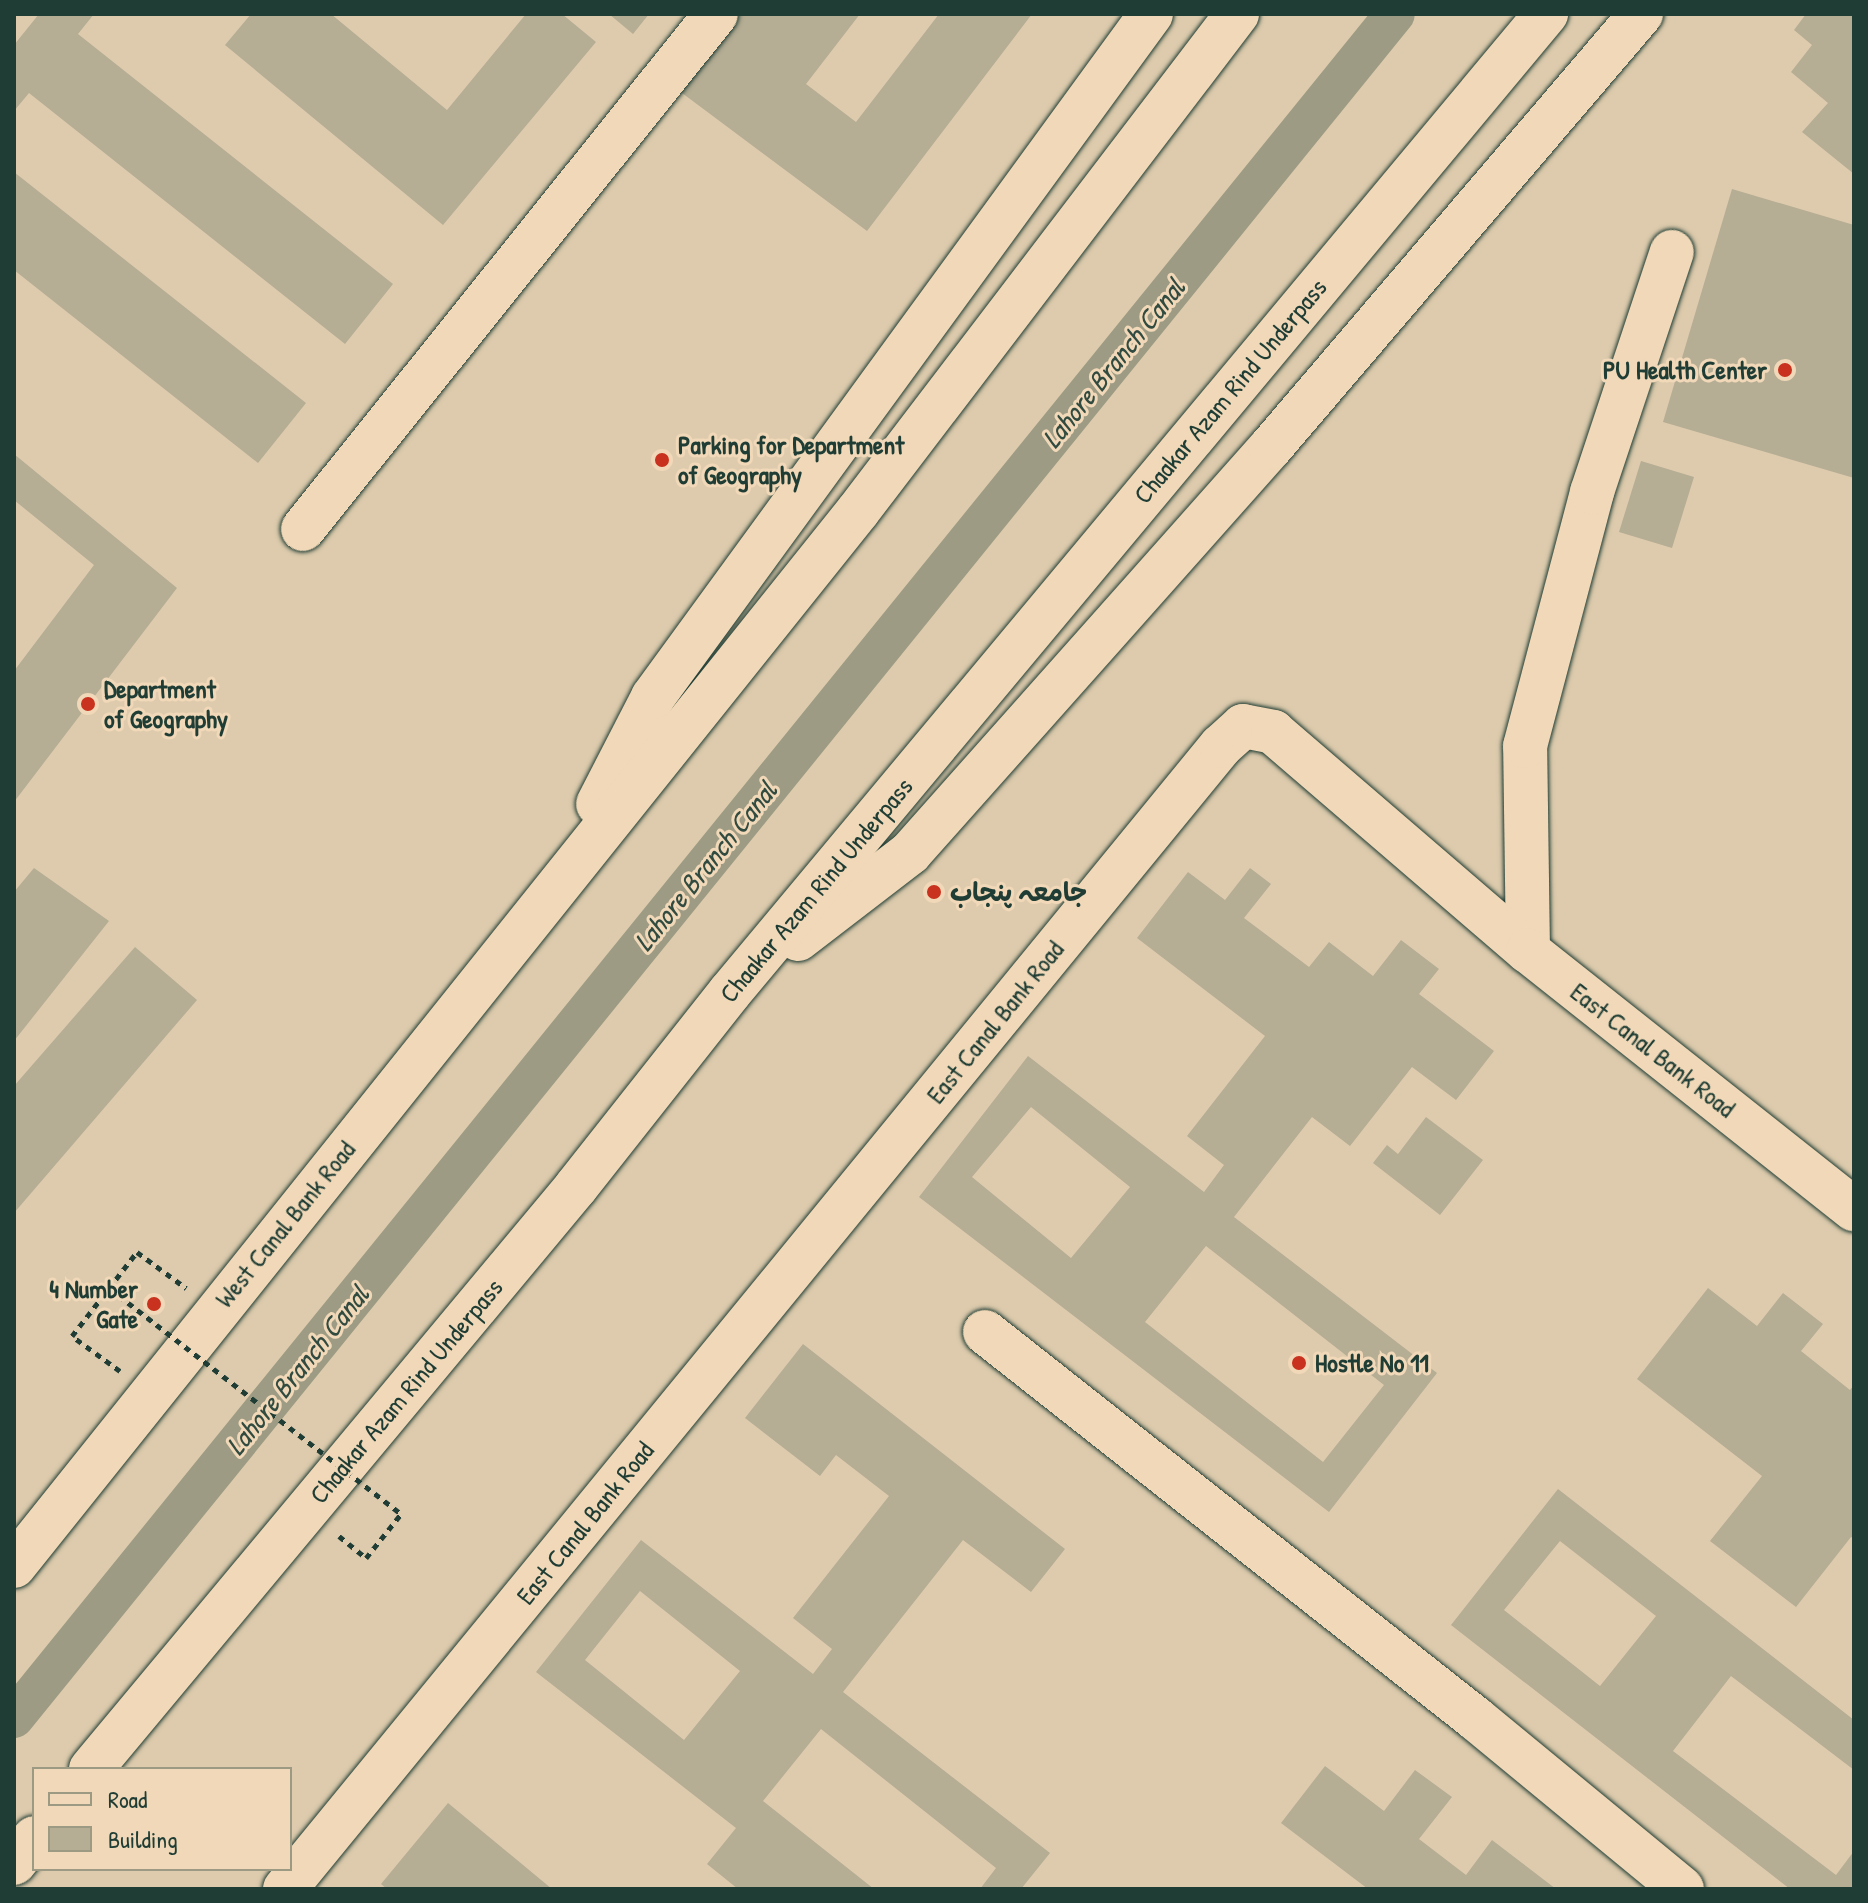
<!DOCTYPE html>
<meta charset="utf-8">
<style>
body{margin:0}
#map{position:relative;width:1868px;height:1903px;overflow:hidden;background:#f0d8b8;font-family:"Patrick Hand","Playpen Sans Arabic",sans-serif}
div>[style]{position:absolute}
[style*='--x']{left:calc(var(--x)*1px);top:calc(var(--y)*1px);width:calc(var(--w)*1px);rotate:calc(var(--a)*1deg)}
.built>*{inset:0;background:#decbad}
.canal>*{height:40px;margin:-20px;padding:0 20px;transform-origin:20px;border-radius:20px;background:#9d9b83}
.building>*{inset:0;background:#b5ad94}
.path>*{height:5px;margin-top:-2.5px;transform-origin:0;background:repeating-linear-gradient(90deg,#1f3d34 0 6px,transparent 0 12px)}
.roads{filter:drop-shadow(0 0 2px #1f3d34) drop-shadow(0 0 2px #1f3d34)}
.minor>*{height:44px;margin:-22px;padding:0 22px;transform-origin:22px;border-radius:22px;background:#f0d8b8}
.highway>*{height:44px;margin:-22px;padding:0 22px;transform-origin:22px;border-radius:22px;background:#f0d8b8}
.path-bridge>*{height:5px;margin-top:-2.5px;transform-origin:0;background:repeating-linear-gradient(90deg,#1f3d34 0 6px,transparent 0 12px)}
.dots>*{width:22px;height:22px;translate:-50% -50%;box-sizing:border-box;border:4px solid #f0d8b8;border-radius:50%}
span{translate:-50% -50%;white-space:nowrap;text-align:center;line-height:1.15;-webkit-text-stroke:6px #f0d8b8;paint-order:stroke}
.poi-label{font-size:26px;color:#1f3d34;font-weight:700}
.right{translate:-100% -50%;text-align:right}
.left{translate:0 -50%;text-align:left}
.street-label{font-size:26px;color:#1f3d34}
.water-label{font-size:28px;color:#324b40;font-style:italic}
.frame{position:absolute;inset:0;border:16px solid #1f3d34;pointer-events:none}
.legend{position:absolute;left:32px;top:1767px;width:260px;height:104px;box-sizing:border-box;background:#f0d8b8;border:2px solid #9c9a83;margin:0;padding:10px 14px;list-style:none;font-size:24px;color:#1f3d34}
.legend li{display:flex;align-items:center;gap:16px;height:40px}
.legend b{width:40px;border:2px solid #9c9a83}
</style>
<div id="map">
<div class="built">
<i style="clip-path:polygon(evenodd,14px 14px,1854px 14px,1854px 1889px,14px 1889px,14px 14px,34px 1769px,290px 1769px,290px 1869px,34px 1869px,34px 1769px)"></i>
</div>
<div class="canal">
<i style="--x:14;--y:1718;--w:2193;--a:-50.98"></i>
</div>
<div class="building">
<i style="clip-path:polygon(39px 14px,94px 14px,78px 34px,393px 284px,345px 344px,29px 93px,14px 111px,14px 45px)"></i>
<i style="clip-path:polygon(251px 14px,331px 14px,447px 110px,526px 14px,562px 14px,596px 42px,443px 225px,225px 45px)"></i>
<i style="clip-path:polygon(609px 14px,649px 14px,633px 34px)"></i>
<i style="clip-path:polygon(736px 14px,860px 14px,806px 84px,856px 122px,939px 14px,1032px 14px,867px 231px,678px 90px)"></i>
<i style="clip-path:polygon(1806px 14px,1854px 14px,1854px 174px,1802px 132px,1828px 103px,1791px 72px,1812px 45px,1794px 30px)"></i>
<i style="clip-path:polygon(14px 172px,306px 403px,258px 463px,14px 270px)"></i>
<i style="clip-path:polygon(1732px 189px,1854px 225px,1854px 478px,1663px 422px)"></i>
<i style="clip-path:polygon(14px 454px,177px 588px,14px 802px,14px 671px,94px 565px,14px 500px)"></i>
<i style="clip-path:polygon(1641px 461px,1694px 477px,1672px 548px,1619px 532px)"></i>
<i style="clip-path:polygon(34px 868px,109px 921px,14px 1041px,14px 892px)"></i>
<i style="clip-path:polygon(evenodd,1250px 868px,1271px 884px,1244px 918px,1309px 967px,1329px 942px,1373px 976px,1401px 940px,1439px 969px,1419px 994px,1494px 1051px,1456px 1100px,1412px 1067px,1350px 1146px,1312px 1117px,1234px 1217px,1437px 1373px,1329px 1512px,919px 1197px,1028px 1056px,1204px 1192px,1224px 1165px,1187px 1136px,1265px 1036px,1137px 938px,1188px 872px,1225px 900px,1250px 868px,1031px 1107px,1130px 1187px,1071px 1258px,972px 1177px,1031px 1107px,1250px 868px,1206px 1246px,1384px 1385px,1323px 1462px,1145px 1322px,1206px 1246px)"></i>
<i style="clip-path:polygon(135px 947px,197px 1000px,14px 1213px,14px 1086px)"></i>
<i style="clip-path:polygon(1426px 1117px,1483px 1160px,1440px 1215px,1373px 1163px,1387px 1145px,1398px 1154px)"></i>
<i style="clip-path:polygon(1708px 1288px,1757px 1326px,1783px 1293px,1823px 1324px,1801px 1351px,1850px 1390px,1854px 1385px,1854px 1539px,1851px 1537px,1796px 1607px,1710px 1541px,1762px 1476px,1637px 1379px)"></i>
<i style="clip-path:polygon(evenodd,803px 1344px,1065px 1549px,1031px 1592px,963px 1540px,843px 1692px,1050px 1853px,1021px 1889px,980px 1889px,996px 1868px,821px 1729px,763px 1801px,874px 1889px,738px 1889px,707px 1864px,736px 1828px,536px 1672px,641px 1540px,813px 1674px,832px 1649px,793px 1618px,889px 1496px,836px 1455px,820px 1476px,745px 1418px,803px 1344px,640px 1591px,740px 1671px,684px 1740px,585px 1660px,640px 1591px)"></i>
<i style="clip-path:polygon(evenodd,1558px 1489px,1854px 1720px,1854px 1770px,1731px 1676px,1673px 1751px,1836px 1875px,1854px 1851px,1854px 1889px,1790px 1889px,1451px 1625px,1558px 1489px,1560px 1541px,1656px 1616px,1600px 1686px,1504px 1610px,1560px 1541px)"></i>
<i style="clip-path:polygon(1325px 1766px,1384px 1811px,1415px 1770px,1452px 1797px,1419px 1839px,1466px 1875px,1492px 1840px,1556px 1889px,1368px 1889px,1281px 1823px)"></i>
<i style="clip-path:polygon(448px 1803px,552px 1889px,387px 1889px,381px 1884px)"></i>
</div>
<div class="path">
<i style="--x:120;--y:1371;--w:59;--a:-143.9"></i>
<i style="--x:72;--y:1336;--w:106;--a:-52.3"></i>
<i style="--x:137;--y:1252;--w:61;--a:36.3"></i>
<i style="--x:339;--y:1536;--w:35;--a:39"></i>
<i style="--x:366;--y:1558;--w:56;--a:-51.5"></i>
</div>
<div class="roads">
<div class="minor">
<i style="--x:303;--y:529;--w:660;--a:-51.27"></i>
<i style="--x:1528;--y:951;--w:205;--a:-90.8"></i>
<i style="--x:1525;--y:746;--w:263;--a:-75.2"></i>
<i style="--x:1592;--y:492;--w:253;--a:-71.6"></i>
<i style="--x:985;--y:1332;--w:625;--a:38.24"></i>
<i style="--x:1476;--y:1719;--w:267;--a:39.5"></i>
<i style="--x:285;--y:1889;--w:1477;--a:-50.69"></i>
<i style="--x:1221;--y:746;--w:30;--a:-42"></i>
<i style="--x:1243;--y:726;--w:31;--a:11"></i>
<i style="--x:1273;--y:732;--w:336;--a:40.7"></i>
<i style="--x:1528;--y:951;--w:416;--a:38.4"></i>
</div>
<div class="highway">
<i style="--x:598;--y:804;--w:120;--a:-62.8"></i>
<i style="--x:653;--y:697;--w:845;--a:-53.9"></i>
<i style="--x:798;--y:939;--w:141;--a:-37.5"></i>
<i style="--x:910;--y:853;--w:543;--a:-48.36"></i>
<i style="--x:1271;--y:447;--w:570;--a:-49.49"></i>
<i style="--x:14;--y:1566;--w:1351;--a:-51.34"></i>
<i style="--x:858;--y:511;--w:625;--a:-52.67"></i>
<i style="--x:91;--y:1769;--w:758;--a:-50.19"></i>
<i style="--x:576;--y:1187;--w:248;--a:-51.7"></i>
<i style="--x:730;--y:992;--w:1274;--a:-50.16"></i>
<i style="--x:14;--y:1863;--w:32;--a:-51"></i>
</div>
</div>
<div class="path-bridge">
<i style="--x:109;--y:1288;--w:369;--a:37.7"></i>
</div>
<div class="dots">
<i style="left:1785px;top:370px;background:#c8321e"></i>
<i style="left:662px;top:460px;background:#c8321e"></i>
<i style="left:88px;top:704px;background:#c8321e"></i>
<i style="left:934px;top:892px;background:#c8321e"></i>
<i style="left:154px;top:1304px;background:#c8321e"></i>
<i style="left:1299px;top:1363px;background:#c8321e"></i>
</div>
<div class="poi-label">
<span class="right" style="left:1767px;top:370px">PU Health Center</span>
<span class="left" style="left:678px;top:460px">Parking for Department<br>of Geography</span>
<span class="left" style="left:104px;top:704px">Department<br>of Geography</span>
<span class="left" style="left:950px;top:892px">جامعہ پنجاب</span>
<span class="right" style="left:138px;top:1304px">4 Number<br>Gate</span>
<span class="left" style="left:1315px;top:1363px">Hostle No 11</span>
</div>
<div class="street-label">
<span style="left:1230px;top:391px;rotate:-50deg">Chaakar Azam Rind Underpass</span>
<span style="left:816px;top:890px;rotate:-50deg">Chaakar Azam Rind Underpass</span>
<span style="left:995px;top:1022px;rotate:-51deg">East Canal Bank Road</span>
<span style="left:1653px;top:1050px;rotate:38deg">East Canal Bank Road</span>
<span style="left:285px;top:1224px;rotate:-51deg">West Canal Bank Road</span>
<span style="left:406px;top:1391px;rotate:-50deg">Chaakar Azam Rind Underpass</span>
<span style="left:585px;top:1523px;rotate:-51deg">East Canal Bank Road</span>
</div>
<div class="water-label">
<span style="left:1113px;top:363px;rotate:-51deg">Lahore Branch Canal</span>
<span style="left:705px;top:866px;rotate:-51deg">Lahore Branch Canal</span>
<span style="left:297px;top:1370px;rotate:-51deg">Lahore Branch Canal</span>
</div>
<div class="frame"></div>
<ul class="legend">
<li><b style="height:10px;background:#f0d8b8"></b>Road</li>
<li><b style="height:22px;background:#b5ad94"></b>Building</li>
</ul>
</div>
